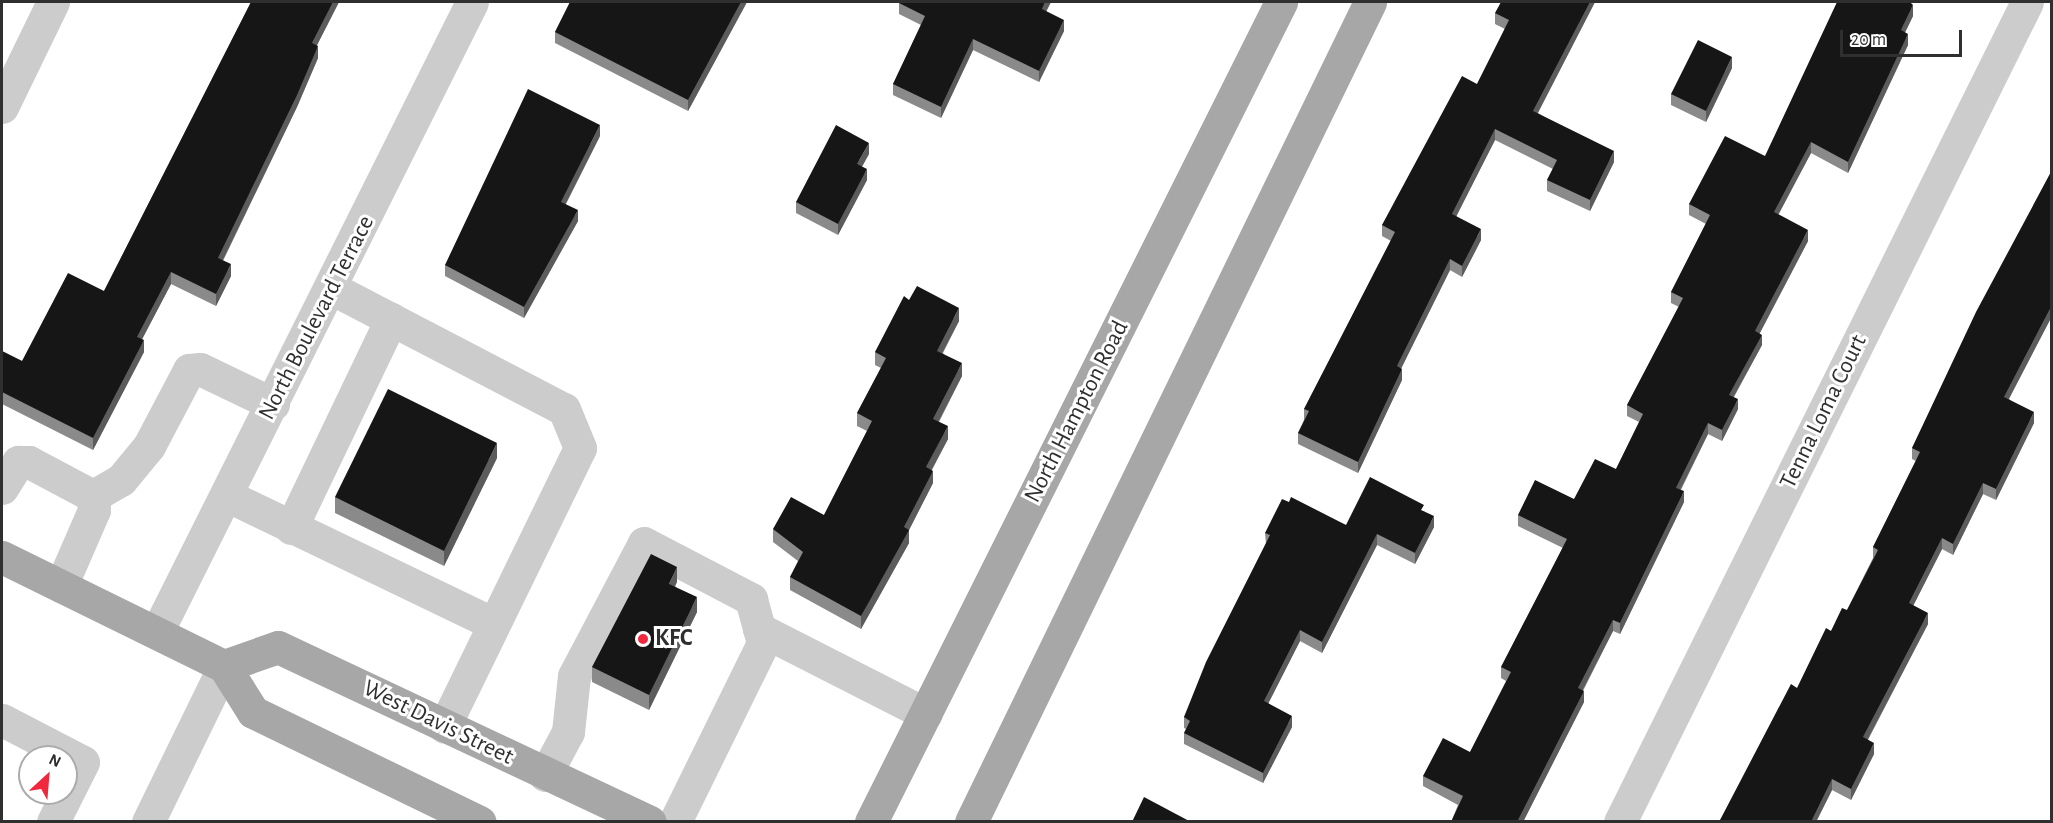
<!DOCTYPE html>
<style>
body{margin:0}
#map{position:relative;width:2053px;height:823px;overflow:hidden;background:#fff;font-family:"Alegreya Sans",sans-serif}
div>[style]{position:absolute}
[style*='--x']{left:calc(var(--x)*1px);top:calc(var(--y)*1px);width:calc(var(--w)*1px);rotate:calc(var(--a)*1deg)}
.minor>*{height:33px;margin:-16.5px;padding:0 16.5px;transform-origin:16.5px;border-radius:16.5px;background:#ccc}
.major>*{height:33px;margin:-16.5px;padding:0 16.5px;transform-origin:16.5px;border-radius:16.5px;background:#a7a7a7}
.wall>*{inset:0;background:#8a8a8a}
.shaded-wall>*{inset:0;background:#5c5c5c}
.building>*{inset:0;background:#161616}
.dots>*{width:16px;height:16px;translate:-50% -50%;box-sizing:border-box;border:3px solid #fff;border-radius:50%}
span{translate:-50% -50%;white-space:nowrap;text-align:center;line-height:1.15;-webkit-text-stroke:6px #fff;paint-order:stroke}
.street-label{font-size:24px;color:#2f2f2f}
.poi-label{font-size:24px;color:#2f2f2f;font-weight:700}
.left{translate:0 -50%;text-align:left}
.frame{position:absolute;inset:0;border:3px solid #2f2f2f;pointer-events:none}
.north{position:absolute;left:18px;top:745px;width:60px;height:60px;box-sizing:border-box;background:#fff;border:2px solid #acacac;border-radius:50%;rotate:26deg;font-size:16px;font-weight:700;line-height:24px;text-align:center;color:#2f2f2f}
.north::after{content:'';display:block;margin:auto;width:21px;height:27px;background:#f1273e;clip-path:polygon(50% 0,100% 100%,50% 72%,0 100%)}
.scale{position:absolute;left:1840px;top:30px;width:122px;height:27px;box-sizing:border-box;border:3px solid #2f2f2f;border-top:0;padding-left:8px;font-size:18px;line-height:21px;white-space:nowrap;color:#2f2f2f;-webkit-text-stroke:4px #fff;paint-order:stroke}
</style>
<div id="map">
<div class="minor">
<i style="--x:2;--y:107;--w:117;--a:-64.1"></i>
<i style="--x:333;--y:289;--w:260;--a:27.5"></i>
<i style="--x:564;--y:409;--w:42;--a:67.7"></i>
<i style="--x:580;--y:448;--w:310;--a:116"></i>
<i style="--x:2;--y:488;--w:31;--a:-58"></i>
<i style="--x:18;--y:462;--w:11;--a:0"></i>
<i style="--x:29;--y:462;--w:72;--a:28"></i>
<i style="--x:93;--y:496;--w:14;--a:86"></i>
<i style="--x:94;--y:510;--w:83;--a:113.5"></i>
<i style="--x:93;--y:496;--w:32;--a:-30"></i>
<i style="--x:121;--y:480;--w:44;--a:-50.5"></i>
<i style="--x:149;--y:446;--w:86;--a:-62.2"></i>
<i style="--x:189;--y:370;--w:11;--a:-5"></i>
<i style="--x:200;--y:369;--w:81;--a:25.6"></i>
<i style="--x:228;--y:496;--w:295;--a:25.7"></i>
<i style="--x:291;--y:528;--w:232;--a:-64.4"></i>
<i style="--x:759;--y:629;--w:187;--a:27"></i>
<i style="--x:157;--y:632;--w:704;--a:-63.43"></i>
<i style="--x:2;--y:720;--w:91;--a:27.4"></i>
<i style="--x:83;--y:762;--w:67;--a:116.6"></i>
<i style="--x:545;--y:775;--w:49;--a:-61.9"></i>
<i style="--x:568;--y:732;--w:56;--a:-83.9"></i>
<i style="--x:574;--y:676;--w:150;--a:-62.2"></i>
<i style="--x:644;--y:543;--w:121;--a:27.6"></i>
<i style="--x:751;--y:599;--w:46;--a:74.7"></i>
<i style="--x:763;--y:643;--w:199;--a:116.2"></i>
<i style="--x:148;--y:822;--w:174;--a:-64"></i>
<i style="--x:1620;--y:822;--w:915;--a:-63.6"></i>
</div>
<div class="major">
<i style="--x:2;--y:557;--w:247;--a:26.2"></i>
<i style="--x:224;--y:666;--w:54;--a:57.8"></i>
<i style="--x:253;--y:712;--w:252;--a:25.9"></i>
<i style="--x:224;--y:666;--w:57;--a:-19.4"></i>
<i style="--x:278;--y:647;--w:411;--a:25.2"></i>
<i style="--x:871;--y:822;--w:917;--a:-63.43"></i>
<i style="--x:971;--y:822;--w:912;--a:-64.05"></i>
</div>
<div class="wall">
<i style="clip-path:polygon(251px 2px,339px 2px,317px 45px,318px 58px,297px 107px,223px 261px,231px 276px,216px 306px,171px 284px,142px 339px,144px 352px,93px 450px,2px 404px,2px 351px,22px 361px,104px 291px)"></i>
<i style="clip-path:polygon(570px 2px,747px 2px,688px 111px,555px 43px,555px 32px)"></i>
<i style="clip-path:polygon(898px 2px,1051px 2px,1046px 11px,1064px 31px,1039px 82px,973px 50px,941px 118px,893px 95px,893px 84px,921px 25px,899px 14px,899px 3px,898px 3px)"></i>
<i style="clip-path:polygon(1595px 2px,1538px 113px,1614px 162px,1590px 211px,1547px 191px,1547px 180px,1553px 169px,1495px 140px,1456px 216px,1481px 240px,1462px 277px,1450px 270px,1401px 368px,1402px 380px,1358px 473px,1298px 444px,1298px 433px,1304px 420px,1304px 409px,1391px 241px,1382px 236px,1382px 225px,1477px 84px,1505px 29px,1495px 24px,1495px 13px)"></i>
<i style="clip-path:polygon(1910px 2px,1913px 16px,1905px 32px,1908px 45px,1848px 173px,1811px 153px,1778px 214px,1808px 241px,1760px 333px,1762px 345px,1734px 397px,1738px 409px,1722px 441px,1708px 434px,1681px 490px,1684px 502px,1620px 634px,1613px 631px,1583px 691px,1584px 702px,1523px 822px,1451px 822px,1458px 805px,1423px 786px,1423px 776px,1470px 752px,1506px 681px,1501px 678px,1501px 667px,1563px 548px,1518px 526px,1518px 515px,1574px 499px,1616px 469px,1639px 422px,1627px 416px,1627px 405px,1679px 307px,1671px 303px,1671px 292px,1706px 224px,1689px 215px,1689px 204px,1765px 156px)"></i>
<i style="clip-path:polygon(1732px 68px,1706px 122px,1671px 105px,1671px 94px)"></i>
<i style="clip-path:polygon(600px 136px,566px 204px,578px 221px,524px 318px,445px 276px,445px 265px)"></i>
<i style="clip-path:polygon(869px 154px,862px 167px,867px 180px,838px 235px,796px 213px,796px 202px)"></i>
<i style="clip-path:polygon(2052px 170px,2052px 316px,2009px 399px,2034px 423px,1996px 500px,1983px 494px,1953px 555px,1942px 549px,1913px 606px,1928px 624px,1868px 740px,1874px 754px,1851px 800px,1832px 790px,1816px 822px,1719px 822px,1831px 631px,1847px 610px,1873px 558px,1873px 547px,1916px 461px,1912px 459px,1912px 448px)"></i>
<i style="clip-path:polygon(909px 300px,959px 321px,943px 353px,962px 376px,939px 422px,948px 439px,932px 470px,933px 483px,909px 530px,909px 543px,861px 629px,790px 590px,790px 577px,798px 561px,773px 542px,773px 529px,824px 515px,867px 431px,857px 426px,857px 413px,881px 368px,875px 365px,875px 352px)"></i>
<i style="clip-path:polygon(497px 458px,444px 566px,335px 513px,335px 497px)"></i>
<i style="clip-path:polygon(1289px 502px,1346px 525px,1424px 511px,1434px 527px,1415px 564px,1377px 545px,1322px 653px,1300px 641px,1268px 703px,1292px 727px,1263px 783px,1184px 744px,1184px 733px,1186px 729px,1184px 728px,1184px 717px,1266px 544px,1265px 533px)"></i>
<i style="clip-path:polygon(677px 582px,675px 586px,697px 612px,649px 710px,592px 682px,592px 667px)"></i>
</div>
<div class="shaded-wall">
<i style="clip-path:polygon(333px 2px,339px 2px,312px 55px,312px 43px)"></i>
<i style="clip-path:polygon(741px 2px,747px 2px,688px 111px,688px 100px)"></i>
<i style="clip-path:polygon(1045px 2px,1051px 2px,1042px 20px,1042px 9px)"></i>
<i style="clip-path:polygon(1590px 2px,1595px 2px,1533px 122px,1533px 111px)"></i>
<i style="clip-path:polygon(1913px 5px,1913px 16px,1901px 41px,1901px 30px)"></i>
<i style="clip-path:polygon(1064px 20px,1064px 31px,1039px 82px,1039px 71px)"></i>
<i style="clip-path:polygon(1908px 34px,1908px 45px,1848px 173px,1848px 162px)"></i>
<i style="clip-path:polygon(973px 39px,973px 50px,941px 118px,941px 107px)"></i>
<i style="clip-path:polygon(318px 46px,318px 58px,297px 107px,218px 270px,218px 258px)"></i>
<i style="clip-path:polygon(1732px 57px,1732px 68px,1706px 122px,1706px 111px)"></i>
<i style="clip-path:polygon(600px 125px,600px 136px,561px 213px,561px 202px)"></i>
<i style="clip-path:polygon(1495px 129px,1495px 140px,1452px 225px,1452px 214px)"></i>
<i style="clip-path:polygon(1811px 142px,1811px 153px,1774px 223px,1774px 212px)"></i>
<i style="clip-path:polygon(869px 143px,869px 154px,857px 175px,857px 164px)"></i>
<i style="clip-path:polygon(1614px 151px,1614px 162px,1590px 211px,1590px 200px)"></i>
<i style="clip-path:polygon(867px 169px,867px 180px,838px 235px,838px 224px)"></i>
<i style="clip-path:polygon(578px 210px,578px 221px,524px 318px,524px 307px)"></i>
<i style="clip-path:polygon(1481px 229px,1481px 240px,1462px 277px,1462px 266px)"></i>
<i style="clip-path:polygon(1808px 230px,1808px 241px,1755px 342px,1755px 331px)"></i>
<i style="clip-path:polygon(1450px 259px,1450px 270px,1397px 377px,1397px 366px)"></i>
<i style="clip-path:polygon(231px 264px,231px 276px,216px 306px,216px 294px)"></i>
<i style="clip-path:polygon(171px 272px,171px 284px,137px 349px,137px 337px)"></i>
<i style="clip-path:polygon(2052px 305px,2052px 316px,2004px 408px,2004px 397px)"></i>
<i style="clip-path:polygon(959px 308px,959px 321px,937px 363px,937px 351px)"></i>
<i style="clip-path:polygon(1762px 335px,1762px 345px,1729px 405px,1729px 395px)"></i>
<i style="clip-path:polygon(144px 340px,144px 352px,93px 450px,93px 438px)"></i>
<i style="clip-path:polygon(962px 363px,962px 376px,933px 432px,933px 419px)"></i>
<i style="clip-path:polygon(1402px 369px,1402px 380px,1358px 473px,1358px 462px)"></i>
<i style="clip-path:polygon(1738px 399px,1738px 409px,1722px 441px,1722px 430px)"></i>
<i style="clip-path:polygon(2034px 412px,2034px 423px,1996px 500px,1996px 489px)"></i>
<i style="clip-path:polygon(1708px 423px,1708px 434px,1676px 498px,1676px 488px)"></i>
<i style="clip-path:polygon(948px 426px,948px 439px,926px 480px,926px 467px)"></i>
<i style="clip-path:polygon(497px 443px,497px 458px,444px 566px,444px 551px)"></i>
<i style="clip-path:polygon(933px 471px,933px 483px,909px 530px,909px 543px,861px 629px,861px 616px,904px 527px)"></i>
<i style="clip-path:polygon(1983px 483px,1983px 494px,1953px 555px,1953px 544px)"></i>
<i style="clip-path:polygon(1684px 491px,1684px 502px,1620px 634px,1620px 623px)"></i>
<i style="clip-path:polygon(1434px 516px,1434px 527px,1415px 564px,1415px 553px)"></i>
<i style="clip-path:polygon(1377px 534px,1377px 545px,1322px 653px,1322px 642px)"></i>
<i style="clip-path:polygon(1942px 538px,1942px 549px,1909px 614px,1909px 603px)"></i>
<i style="clip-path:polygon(677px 567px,677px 582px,669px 599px,669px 584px)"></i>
<i style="clip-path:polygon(697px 597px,697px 612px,649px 710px,649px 695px)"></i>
<i style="clip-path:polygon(1928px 613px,1928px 624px,1863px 748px,1863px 737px)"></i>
<i style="clip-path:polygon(1613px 620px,1613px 631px,1578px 699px,1578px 688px)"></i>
<i style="clip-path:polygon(1300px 630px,1300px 641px,1264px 712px,1264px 701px)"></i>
<i style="clip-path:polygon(1584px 691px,1584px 702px,1523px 822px,1517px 822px)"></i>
<i style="clip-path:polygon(1292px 716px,1292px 727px,1263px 783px,1263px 773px)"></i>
<i style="clip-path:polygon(1874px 743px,1874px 754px,1851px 800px,1851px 789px)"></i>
<i style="clip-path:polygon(1832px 779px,1832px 790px,1816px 822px,1811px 822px)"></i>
</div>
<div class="building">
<i style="clip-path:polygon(251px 2px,333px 2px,312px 43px,318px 46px,297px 95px,218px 258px,231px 264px,216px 294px,171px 272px,137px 337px,144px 340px,93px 438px,2px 392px,2px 351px,22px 361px,68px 273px,104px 291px)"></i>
<i style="clip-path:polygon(570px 2px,741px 2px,688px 100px,555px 32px)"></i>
<i style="clip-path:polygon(900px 2px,1045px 2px,1042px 9px,1064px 20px,1039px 71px,973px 39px,941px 107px,893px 84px,925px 16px,899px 3px)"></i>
<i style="clip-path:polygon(1501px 2px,1590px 2px,1533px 111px,1614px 151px,1590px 200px,1547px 180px,1557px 160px,1495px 129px,1452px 214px,1481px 229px,1462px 266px,1450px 259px,1397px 366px,1402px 369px,1358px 462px,1298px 433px,1309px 411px,1304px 409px,1395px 232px,1382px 225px,1462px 76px,1477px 84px,1509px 20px,1495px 13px)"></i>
<i style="clip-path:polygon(1837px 2px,1910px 2px,1913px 5px,1901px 30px,1908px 34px,1848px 162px,1811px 142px,1774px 212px,1808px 230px,1755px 331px,1762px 335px,1729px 395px,1738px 399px,1722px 430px,1708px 423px,1676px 488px,1684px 491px,1620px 623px,1613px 620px,1578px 688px,1584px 691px,1517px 822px,1451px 822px,1463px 796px,1423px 776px,1443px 738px,1470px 752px,1511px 672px,1501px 667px,1567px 539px,1518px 515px,1535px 480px,1574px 499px,1595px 459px,1616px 469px,1643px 414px,1627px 405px,1683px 298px,1671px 292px,1710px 215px,1689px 204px,1725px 136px,1765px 156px)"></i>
<i style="clip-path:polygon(1698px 40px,1732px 57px,1706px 111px,1671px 94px)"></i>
<i style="clip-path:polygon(528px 89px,600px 125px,561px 202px,578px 210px,524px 307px,445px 265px)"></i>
<i style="clip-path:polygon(836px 125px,869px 143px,857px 164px,867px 169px,838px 224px,796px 202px)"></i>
<i style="clip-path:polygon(2052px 170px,2052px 305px,2004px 397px,2034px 412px,1996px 489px,1983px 483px,1953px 544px,1942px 538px,1909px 603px,1928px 613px,1863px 737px,1874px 743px,1851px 789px,1832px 779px,1811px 822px,1719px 822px,1791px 684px,1797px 688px,1826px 628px,1831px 631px,1842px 608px,1847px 610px,1878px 550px,1873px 547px,1920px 452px,1912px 448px,1976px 312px)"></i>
<i style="clip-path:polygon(917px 286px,959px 308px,937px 351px,962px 363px,933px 419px,948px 426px,926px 467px,933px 471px,904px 527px,909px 530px,861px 616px,790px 577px,803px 552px,773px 529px,791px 497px,824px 515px,872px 421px,857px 413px,886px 358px,875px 352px,904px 296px,909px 300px)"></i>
<i style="clip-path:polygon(388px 389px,497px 443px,444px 551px,335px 497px)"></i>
<i style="clip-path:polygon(1370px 477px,1424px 505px,1421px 510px,1434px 516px,1415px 553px,1377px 534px,1322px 642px,1300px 630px,1264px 701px,1292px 716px,1263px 773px,1184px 733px,1190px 721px,1184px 717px,1206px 662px,1270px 535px,1265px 533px,1282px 499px,1289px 502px,1291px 497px,1346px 525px)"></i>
<i style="clip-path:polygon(651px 554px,677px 567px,669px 584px,697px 597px,649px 695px,592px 667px)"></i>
<i style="clip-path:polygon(1144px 797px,1191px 822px,1132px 822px)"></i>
</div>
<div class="dots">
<i style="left:643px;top:639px;background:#f1273e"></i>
</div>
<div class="street-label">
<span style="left:317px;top:318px;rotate:-63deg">North Boulevard Terrace</span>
<span style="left:1077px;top:412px;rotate:-63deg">North Hampton Road</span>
<span style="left:1824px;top:412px;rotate:-64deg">Tenna Loma Court</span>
<span style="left:438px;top:723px;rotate:26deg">West Davis Street</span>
</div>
<div class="poi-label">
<span class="left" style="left:655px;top:639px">KFC</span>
</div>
<div class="frame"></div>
<div class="north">N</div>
<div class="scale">20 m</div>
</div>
